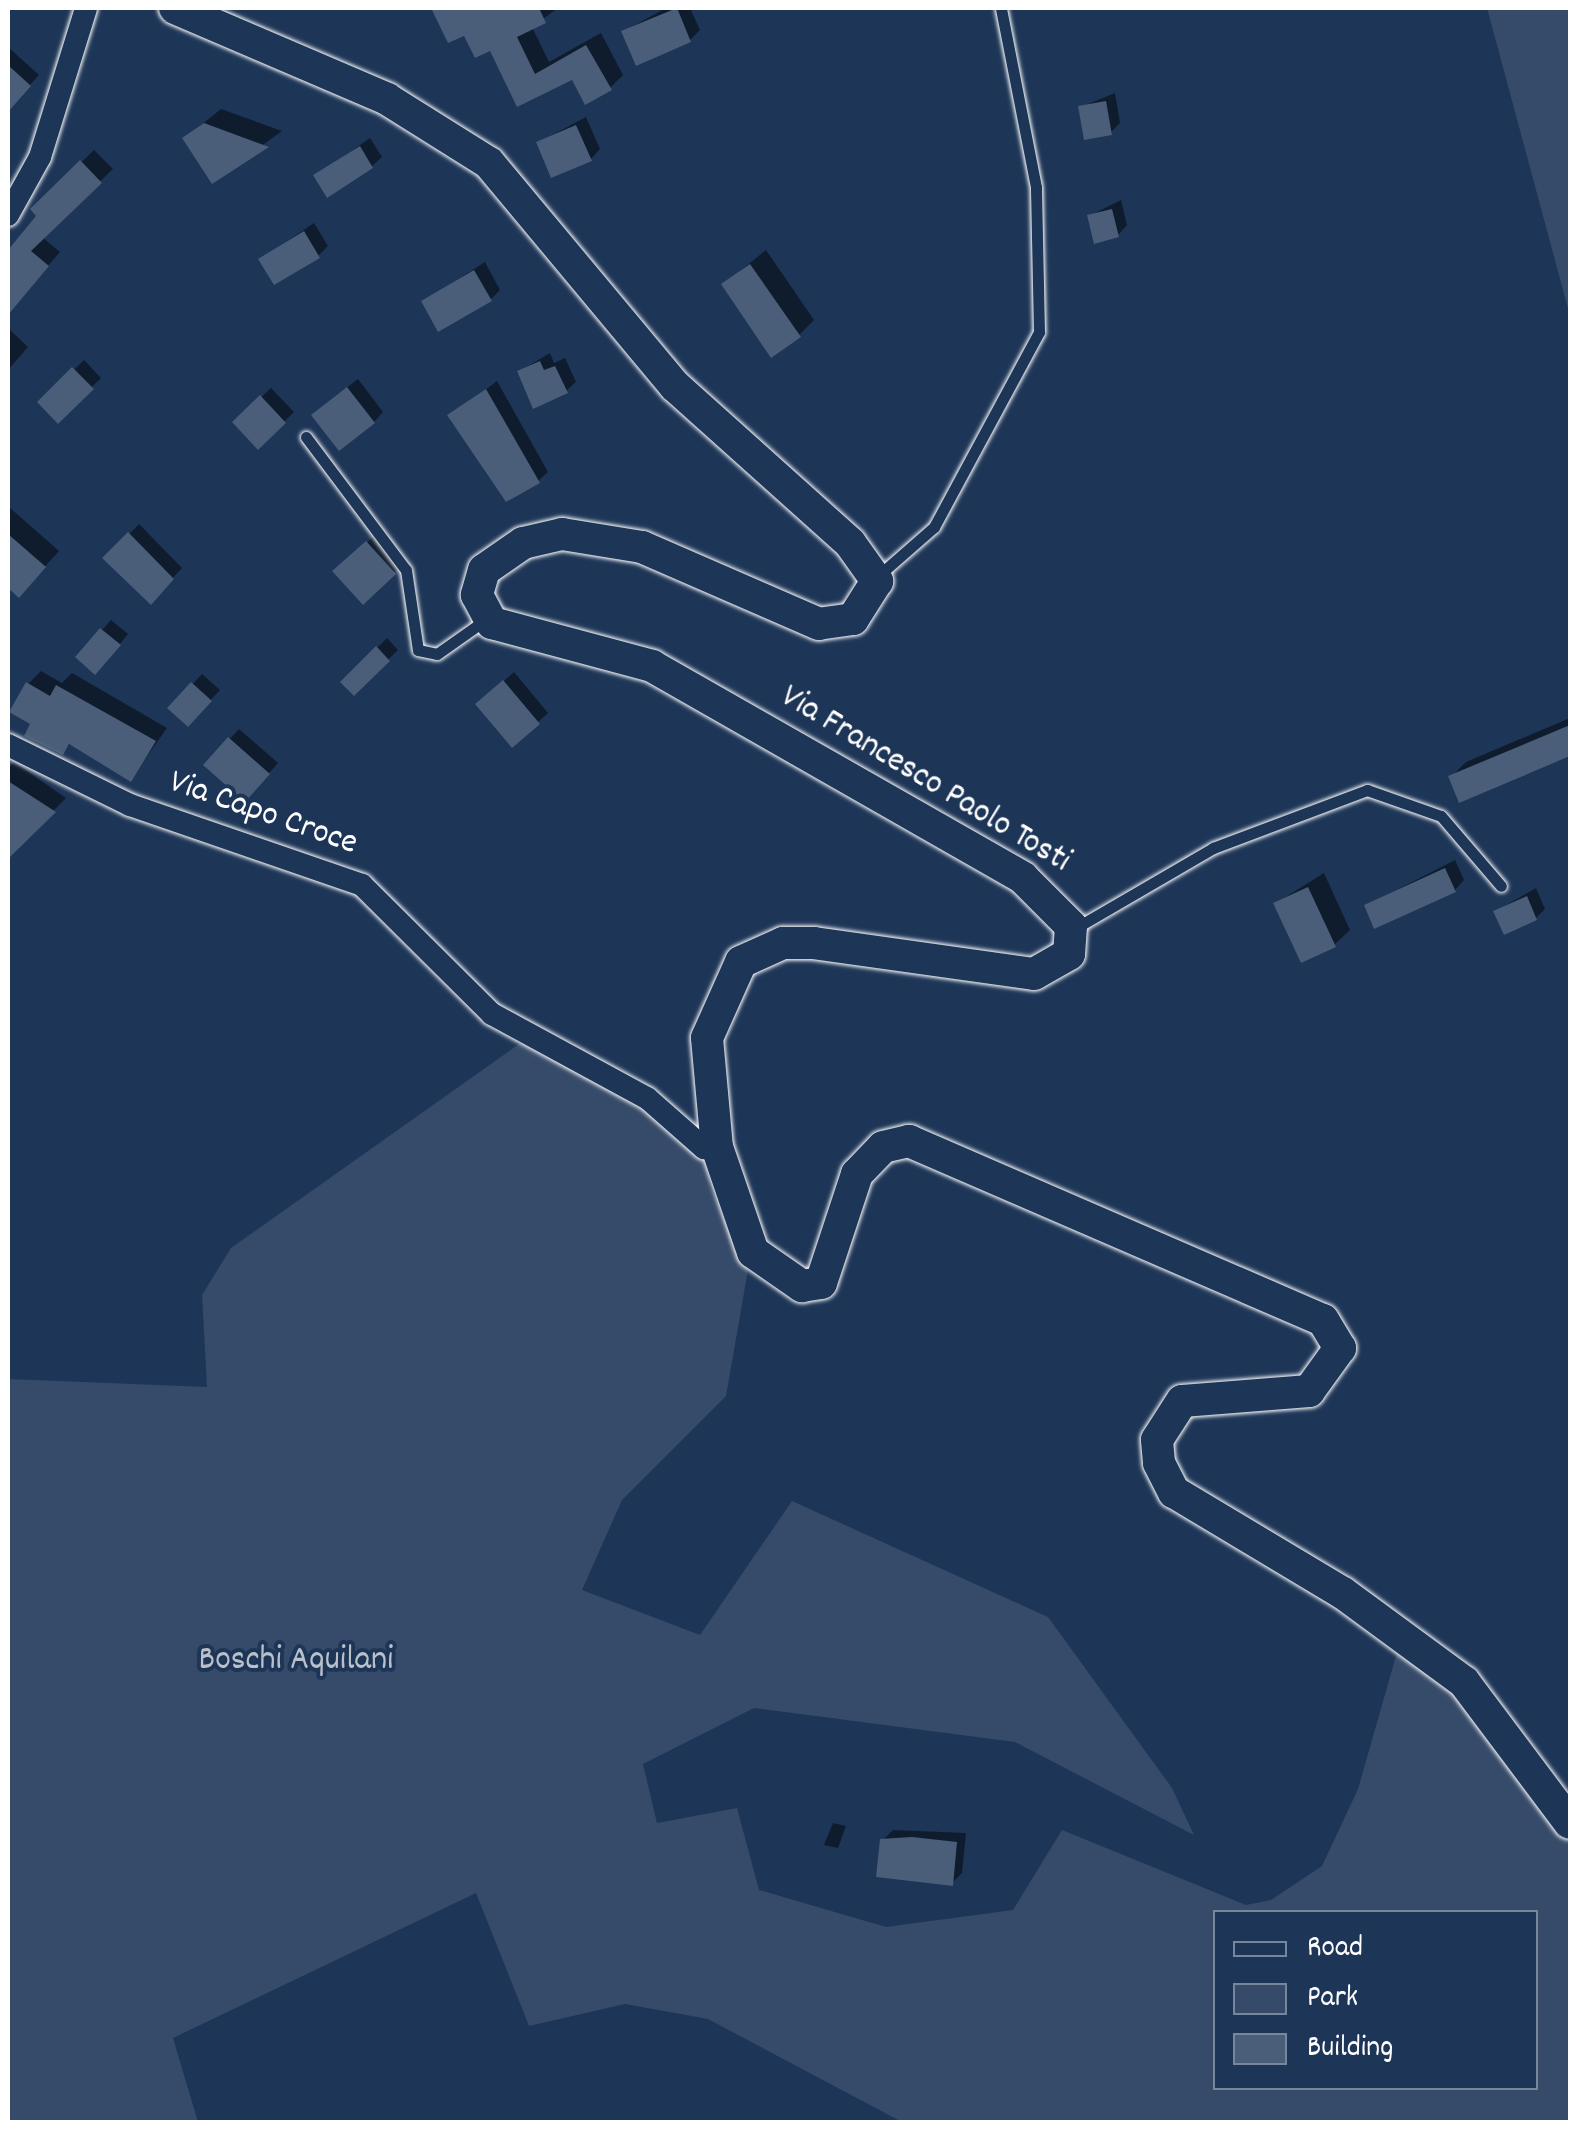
<!DOCTYPE html>
<style>
body{margin:0}
#map{position:relative;width:1578px;height:2130px;overflow:hidden;background:#1d3557;font-family:Dekko,sans-serif}
div>[style]{position:absolute}
[style*='--x']{left:calc(var(--x)*1px);top:calc(var(--y)*1px);width:calc(var(--w)*1px);rotate:calc(var(--a)*1deg)}
.green>*{inset:0;background:#364b69}
.shadow>*{inset:0;background:#0007}
.building>*{inset:0;background:#4a5d79}
.roads{filter:drop-shadow(0 0 2px #fff) drop-shadow(0 0 2px #fff)}
.lane>*{height:11px;margin:-5.5px;padding:0 5.5px;transform-origin:5.5px;border-radius:5.5px;background:#1d3557}
.street>*{height:22px;margin:-11px;padding:0 11px;transform-origin:11px;border-radius:11px;background:#1d3557}
.secondary>*{height:32px;margin:-16px;padding:0 16px;transform-origin:16px;border-radius:16px;background:#1d3557}
span{translate:-50% -50%;white-space:nowrap;text-align:center;line-height:1.15;-webkit-text-stroke:8px #1d3557;paint-order:stroke}
.street-label{font-size:35px;color:#fff}
.park-label{font-size:35px;color:#b9c0ca}
.frame{position:absolute;inset:0;border:10px solid #fff;pointer-events:none}
.legend{position:absolute;left:1213px;top:1910px;width:325px;height:180px;box-sizing:border-box;background:#1d3557;border:2px solid #77869a;margin:0;padding:12px 18px;list-style:none;font-size:30px;color:#fff}
.legend li{display:flex;align-items:center;gap:20px;height:50px}
.legend b{width:50px;border:2px solid #77869a}
</style>
<div id="map">
<div class="green">
<i style="clip-path:polygon(1487px 8px,1570px 8px,1570px 316px)"></i>
<i style="clip-path:polygon(evenodd,546px 1043px,704px 1148px,710px 1187px,748px 1270px,726px 1396px,622px 1500px,582px 1590px,700px 1635px,792px 1501px,1048px 1617px,1172px 1788px,1194px 1835px,1015px 1742px,754px 1708px,643px 1764px,657px 1823px,737px 1808px,759px 1890px,886px 1927px,1013px 1910px,1062px 1830px,1246px 1905px,1271px 1900px,1322px 1866px,1358px 1789px,1400px 1642px,1457px 1690px,1570px 1820px,1570px 2122px,902px 2122px,708px 2019px,625px 2004px,529px 2026px,476px 1893px,173px 2038px,198px 2122px,8px 2122px,8px 1379px,207px 1387px,202px 1295px,231px 1248px,519px 1044px,546px 1043px,1216px 1912px,1536px 1912px,1536px 2088px,1216px 2088px,1216px 1912px)"></i>
</div>
<div class="shadow">
<i style="clip-path:polygon(448px 8px,558px 8px,532px 27px,549px 62px,601px 33px,623px 75px,610px 88px,573px 76px,518px 103px,491px 47px,438px 17px)"></i>
<i style="clip-path:polygon(666px 8px,690px 8px,700px 30px,690px 40px,624px 31px)"></i>
<i style="clip-path:polygon(8px 47px,39px 75px,12px 104px,8px 100px)"></i>
<i style="clip-path:polygon(1115px 93px,1120px 123px,1110px 133px,1081px 107px)"></i>
<i style="clip-path:polygon(221px 109px,282px 131px,213px 181px,185px 138px)"></i>
<i style="clip-path:polygon(586px 117px,600px 149px,591px 159px,539px 142px)"></i>
<i style="clip-path:polygon(370px 138px,382px 157px,372px 166px,316px 176px)"></i>
<i style="clip-path:polygon(94px 150px,113px 169px,42px 237px,60px 252px,8px 312px,8px 254px,40px 216px,33px 209px)"></i>
<i style="clip-path:polygon(1121px 200px,1127px 225px,1118px 235px,1089px 216px)"></i>
<i style="clip-path:polygon(314px 223px,328px 246px,318px 256px,261px 259px)"></i>
<i style="clip-path:polygon(766px 250px,814px 320px,799px 335px,724px 284px)"></i>
<i style="clip-path:polygon(485px 262px,500px 290px,491px 299px,424px 301px)"></i>
<i style="clip-path:polygon(8px 328px,28px 347px,8px 370px)"></i>
<i style="clip-path:polygon(550px 353px,554px 363px,565px 358px,576px 382px,566px 391px,520px 371px)"></i>
<i style="clip-path:polygon(84px 360px,101px 378px,58px 420px,41px 402px)"></i>
<i style="clip-path:polygon(358px 379px,383px 412px,374px 422px,324px 405px)"></i>
<i style="clip-path:polygon(497px 381px,548px 472px,538px 481px,451px 416px)"></i>
<i style="clip-path:polygon(271px 388px,294px 412px,258px 447px,235px 422px)"></i>
<i style="clip-path:polygon(9px 507px,59px 551px,19px 595px,8px 585px)"></i>
<i style="clip-path:polygon(139px 524px,182px 568px,151px 601px,106px 558px)"></i>
<i style="clip-path:polygon(377px 533px,404px 563px,364px 601px,336px 572px)"></i>
<i style="clip-path:polygon(111px 620px,128px 634px,105px 662px,78px 657px)"></i>
<i style="clip-path:polygon(387px 638px,398px 650px,354px 693px,343px 682px)"></i>
<i style="clip-path:polygon(41px 671px,62px 683px,72px 673px,167px 728px,131px 779px,71px 743px,62px 752px,28px 684px)"></i>
<i style="clip-path:polygon(514px 672px,548px 713px,512px 745px,488px 695px)"></i>
<i style="clip-path:polygon(202px 674px,220px 690px,188px 724px,171px 708px)"></i>
<i style="clip-path:polygon(1570px 718px,1570px 753px,1461px 800px,1451px 777px,1466px 762px)"></i>
<i style="clip-path:polygon(239px 729px,278px 763px,255px 789px,206px 765px)"></i>
<i style="clip-path:polygon(14px 762px,66px 798px,8px 857px,8px 769px)"></i>
<i style="clip-path:polygon(1455px 860px,1464px 880px,1455px 890px,1367px 905px)"></i>
<i style="clip-path:polygon(1324px 873px,1350px 930px,1334px 945px,1276px 903px)"></i>
<i style="clip-path:polygon(1536px 888px,1545px 909px,1536px 918px,1496px 911px)"></i>
<i style="clip-path:polygon(833px 1823px,846px 1826px,838px 1848px,824px 1845px)"></i>
<i style="clip-path:polygon(893px 1830px,966px 1833px,962px 1873px,952px 1883px,883px 1840px)"></i>
</div>
<div class="building">
<i style="clip-path:polygon(431px 8px,539px 8px,546px 23px,517px 37px,535px 74px,586px 45px,612px 90px,585px 105px,572px 80px,517px 107px,490px 51px,475px 58px,464px 36px,448px 43px)"></i>
<i style="clip-path:polygon(677px 8px,691px 42px,636px 66px,621px 31px)"></i>
<i style="clip-path:polygon(8px 65px,31px 86px,8px 112px)"></i>
<i style="clip-path:polygon(1106px 101px,1112px 135px,1084px 140px,1078px 106px)"></i>
<i style="clip-path:polygon(204px 123px,269px 147px,212px 184px,182px 138px)"></i>
<i style="clip-path:polygon(576px 125px,592px 161px,551px 178px,536px 142px)"></i>
<i style="clip-path:polygon(360px 146px,373px 168px,327px 198px,313px 175px)"></i>
<i style="clip-path:polygon(80px 160px,102px 183px,31px 251px,49px 266px,8px 315px,8px 250px,36px 216px,30px 209px)"></i>
<i style="clip-path:polygon(1112px 209px,1119px 237px,1094px 244px,1087px 215px)"></i>
<i style="clip-path:polygon(304px 231px,320px 258px,274px 285px,258px 259px)"></i>
<i style="clip-path:polygon(750px 264px,801px 337px,771px 358px,721px 284px)"></i>
<i style="clip-path:polygon(474px 270px,492px 301px,438px 332px,421px 301px)"></i>
<i style="clip-path:polygon(540px 361px,544px 370px,555px 366px,568px 393px,533px 409px,517px 371px)"></i>
<i style="clip-path:polygon(72px 367px,94px 389px,58px 424px,37px 402px)"></i>
<i style="clip-path:polygon(347px 387px,375px 423px,339px 451px,311px 415px)"></i>
<i style="clip-path:polygon(486px 389px,540px 483px,506px 502px,447px 415px)"></i>
<i style="clip-path:polygon(260px 395px,286px 423px,258px 450px,232px 422px)"></i>
<i style="clip-path:polygon(128px 532px,174px 579px,151px 605px,102px 558px)"></i>
<i style="clip-path:polygon(8px 534px,46px 567px,19px 598px,8px 588px)"></i>
<i style="clip-path:polygon(366px 541px,396px 574px,363px 605px,332px 571px)"></i>
<i style="clip-path:polygon(100px 628px,121px 645px,95px 675px,75px 657px)"></i>
<i style="clip-path:polygon(376px 646px,390px 661px,354px 696px,340px 682px)"></i>
<i style="clip-path:polygon(503px 680px,540px 724px,512px 748px,475px 704px)"></i>
<i style="clip-path:polygon(26px 682px,50px 696px,56px 685px,156px 741px,131px 782px,69px 744px,63px 755px,24px 736px,30px 724px,9px 712px)"></i>
<i style="clip-path:polygon(191px 682px,212px 701px,188px 727px,167px 708px)"></i>
<i style="clip-path:polygon(1570px 725px,1570px 756px,1459px 803px,1448px 776px)"></i>
<i style="clip-path:polygon(228px 737px,270px 774px,245px 802px,203px 765px)"></i>
<i style="clip-path:polygon(8px 781px,56px 812px,8px 859px)"></i>
<i style="clip-path:polygon(1445px 868px,1456px 892px,1374px 929px,1364px 905px)"></i>
<i style="clip-path:polygon(1308px 887px,1336px 947px,1301px 963px,1273px 903px)"></i>
<i style="clip-path:polygon(1527px 896px,1537px 920px,1504px 935px,1493px 911px)"></i>
<i style="clip-path:polygon(912px 1837px,957px 1842px,953px 1886px,876px 1877px,880px 1839px)"></i>
</div>
<div class="roads">
<div class="lane">
<i style="--x:306;--y:437;--w:166;--a:53.1"></i>
<i style="--x:406;--y:570;--w:81;--a:81.5"></i>
<i style="--x:418;--y:650;--w:19;--a:12"></i>
<i style="--x:437;--y:654;--w:62;--a:-35.2"></i>
<i style="--x:878;--y:576;--w:74;--a:-41.2"></i>
<i style="--x:934;--y:527;--w:221;--a:-61.7"></i>
<i style="--x:1039;--y:332;--w:145;--a:-91.2"></i>
<i style="--x:1036;--y:187;--w:182;--a:-101.1"></i>
<i style="--x:1074;--y:929;--w:161;--a:-30.2"></i>
<i style="--x:1213;--y:848;--w:165;--a:-20.6"></i>
<i style="--x:1367;--y:790;--w:78;--a:19.4"></i>
<i style="--x:1441;--y:816;--w:92;--a:49.4"></i>
</div>
<div class="street">
<i style="--x:8;--y:215;--w:66;--a:-61.1"></i>
<i style="--x:40;--y:157;--w:156;--a:-72.8"></i>
<i style="--x:8;--y:745;--w:136;--a:26.2"></i>
<i style="--x:130;--y:805;--w:245;--a:19"></i>
<i style="--x:362;--y:885;--w:183;--a:44.8"></i>
<i style="--x:492;--y:1014;--w:176;--a:28.5"></i>
<i style="--x:647;--y:1098;--w:76;--a:41.3"></i>
<i style="--x:704;--y:1148;--w:13;--a:-4"></i>
</div>
<div class="secondary">
<i style="--x:175;--y:8;--w:231;--a:23.2"></i>
<i style="--x:387;--y:99;--w:120;--a:32.1"></i>
<i style="--x:489;--y:163;--w:290;--a:50.2"></i>
<i style="--x:675;--y:386;--w:235;--a:41.9"></i>
<i style="--x:850;--y:543;--w:47;--a:54.6"></i>
<i style="--x:877;--y:581;--w:45;--a:122.3"></i>
<i style="--x:853;--y:619;--w:34;--a:172"></i>
<i style="--x:819;--y:624;--w:193;--a:-156.5"></i>
<i style="--x:642;--y:547;--w:81;--a:-170.8"></i>
<i style="--x:562;--y:534;--w:40;--a:167"></i>
<i style="--x:523;--y:543;--w:47;--a:145.3"></i>
<i style="--x:484;--y:570;--w:26;--a:106"></i>
<i style="--x:477;--y:595;--w:32;--a:62"></i>
<i style="--x:492;--y:623;--w:166;--a:15"></i>
<i style="--x:652;--y:666;--w:427;--a:29.7"></i>
<i style="--x:1023;--y:878;--w:68;--a:45"></i>
<i style="--x:1071;--y:926;--w:28;--a:94"></i>
<i style="--x:1069;--y:954;--w:40;--a:150.3"></i>
<i style="--x:1034;--y:974;--w:222;--a:-172"></i>
<i style="--x:814;--y:943;--w:31;--a:180"></i>
<i style="--x:783;--y:943;--w:46;--a:155.7"></i>
<i style="--x:741;--y:962;--w:83;--a:114.1"></i>
<i style="--x:707;--y:1038;--w:109;--a:84.8"></i>
<i style="--x:717;--y:1147;--w:111;--a:71.1"></i>
<i style="--x:753;--y:1252;--w:60;--a:34.8"></i>
<i style="--x:802;--y:1286;--w:19;--a:-9"></i>
<i style="--x:821;--y:1283;--w:115;--a:-71.7"></i>
<i style="--x:857;--y:1174;--w:37;--a:-46"></i>
<i style="--x:883;--y:1147;--w:27;--a:-13"></i>
<i style="--x:909;--y:1141;--w:451;--a:23.4"></i>
<i style="--x:1323;--y:1320;--w:33;--a:59"></i>
<i style="--x:1340;--y:1348;--w:53;--a:125.8"></i>
<i style="--x:1309;--y:1391;--w:127;--a:175.5"></i>
<i style="--x:1182;--y:1401;--w:46;--a:122.7"></i>
<i style="--x:1157;--y:1440;--w:23;--a:85"></i>
<i style="--x:1159;--y:1463;--w:33;--a:63"></i>
<i style="--x:1174;--y:1492;--w:197;--a:30.9"></i>
<i style="--x:1343;--y:1593;--w:150;--a:36.3"></i>
<i style="--x:1464;--y:1682;--w:176;--a:53.1"></i>
</div>
</div>
<div class="street-label">
<span style="left:925px;top:780px;rotate:31deg">Via Francesco Paolo Tosti</span>
<span style="left:263px;top:814px;rotate:19deg">Via Capo Croce</span>
</div>
<div class="park-label">
<span style="left:296px;top:1661px">Boschi Aquilani</span>
</div>
<div class="frame"></div>
<ul class="legend">
<li><b style="height:12px;background:#1d3557"></b>Road</li>
<li><b style="height:28px;background:#364b69"></b>Park</li>
<li><b style="height:28px;background:#4a5d79"></b>Building</li>
</ul>
</div>
